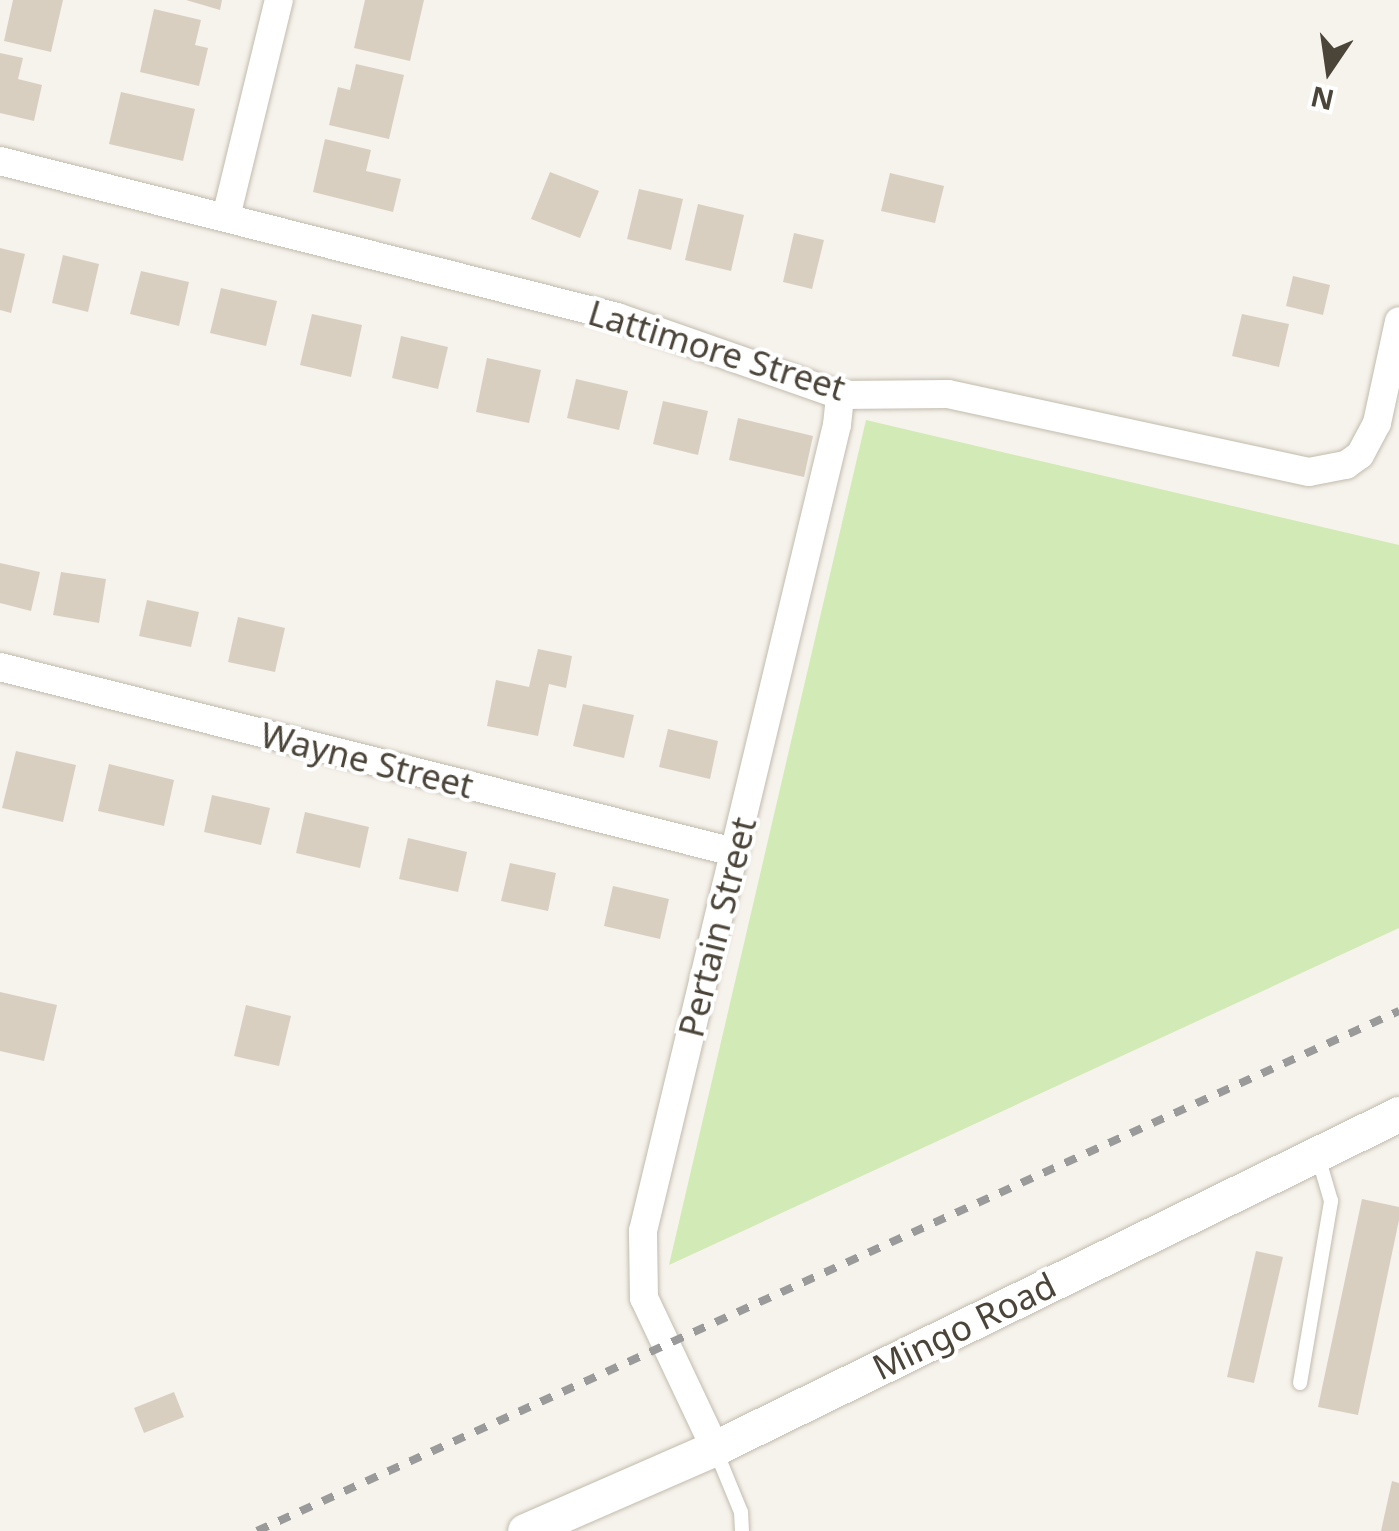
<!DOCTYPE html>
<style>
body{margin:0}
#map{position:relative;width:1399px;height:1531px;overflow:hidden;background:#f6f3ec;font-family:"Noto Sans",sans-serif}
div>[style]{position:absolute}
[style*='--x']{left:calc(var(--x)*1px);top:calc(var(--y)*1px);width:calc(var(--w)*1px);rotate:calc(var(--a)*1deg)}
.green>*{inset:0;background:#d2eab5}
.building>*{inset:0;background:#d8cfc1}
.roads{filter:drop-shadow(0 0 2px #c2bbae) drop-shadow(0 0 2px #c2bbae)}
.service>*{height:14px;margin:-7px;padding:0 7px;transform-origin:7px;border-radius:7px;background:#fff}
.minor>*{height:28px;margin:-14px;padding:0 14px;transform-origin:14px;border-radius:14px;background:#fff}
.tertiary>*{height:35px;margin:-17.5px;padding:0 17.5px;transform-origin:17.5px;border-radius:17.5px;background:#fff}
.rail>*{height:8px;margin-top:-4px;transform-origin:0;background:repeating-linear-gradient(90deg,#9a9a9a 0 12px,transparent 0 24px)}
span{translate:-50% -50%;white-space:nowrap;text-align:center;line-height:1.15;-webkit-text-stroke:8px #fff;paint-order:stroke}
.street-label{font-size:35px;color:#4b4439}
.north{position:absolute;left:1279px;top:20px;width:100px;height:100px;-webkit-text-stroke:8px #fff;paint-order:stroke;rotate:193deg;font-size:28px;font-weight:700;line-height:40px;text-align:center;color:#4b4439}
.north::after{content:'';display:block;margin:auto;width:35px;height:45px;background:#4b4439;clip-path:polygon(50% 0,100% 100%,50% 72%,0 100%)}
</style>
<div id="map">
<div class="green">
<i style="clip-path:polygon(866px 420px,1399px 545px,1399px 928px,669px 1265px)"></i>
</div>
<div class="building">
<i style="clip-path:polygon(13px 0,63px 0,51px 52px,4px 41px)"></i>
<i style="clip-path:polygon(186px 0,222px 0,220px 10px)"></i>
<i style="clip-path:polygon(365px 0,424px 0,410px 61px,354px 48px)"></i>
<i style="clip-path:polygon(154px 9px,201px 20px,195px 45px,208px 48px,199px 86px,140px 72px)"></i>
<i style="clip-path:polygon(0 53px,23px 58px,18px 79px,42px 85px,34px 121px,0 113px)"></i>
<i style="clip-path:polygon(356px 64px,404px 75px,389px 139px,329px 125px,338px 87px,350px 90px)"></i>
<i style="clip-path:polygon(121px 92px,195px 109px,183px 161px,109px 144px)"></i>
<i style="clip-path:polygon(325px 139px,371px 150px,366px 171px,401px 179px,393px 212px,313px 192px)"></i>
<i style="clip-path:polygon(550px 172px,599px 191px,580px 238px,531px 219px)"></i>
<i style="clip-path:polygon(890px 173px,944px 186px,935px 223px,881px 211px)"></i>
<i style="clip-path:polygon(639px 189px,683px 199px,671px 250px,627px 239px)"></i>
<i style="clip-path:polygon(698px 204px,744px 215px,731px 271px,685px 260px)"></i>
<i style="clip-path:polygon(794px 233px,824px 240px,812px 289px,783px 282px)"></i>
<i style="clip-path:polygon(0 248px,25px 254px,11px 313px,0 310px)"></i>
<i style="clip-path:polygon(63px 255px,99px 264px,88px 312px,52px 303px)"></i>
<i style="clip-path:polygon(141px 271px,189px 282px,179px 326px,130px 314px)"></i>
<i style="clip-path:polygon(1293px 276px,1330px 285px,1323px 315px,1286px 306px)"></i>
<i style="clip-path:polygon(221px 288px,277px 301px,266px 346px,210px 333px)"></i>
<i style="clip-path:polygon(312px 314px,362px 325px,351px 377px,300px 365px)"></i>
<i style="clip-path:polygon(1242px 314px,1289px 324px,1279px 367px,1232px 356px)"></i>
<i style="clip-path:polygon(401px 336px,448px 347px,438px 389px,392px 378px)"></i>
<i style="clip-path:polygon(487px 358px,541px 370px,529px 423px,476px 412px)"></i>
<i style="clip-path:polygon(576px 379px,628px 391px,619px 430px,567px 418px)"></i>
<i style="clip-path:polygon(663px 401px,708px 411px,698px 455px,653px 444px)"></i>
<i style="clip-path:polygon(738px 418px,813px 436px,804px 477px,729px 460px)"></i>
<i style="clip-path:polygon(0 563px,40px 572px,31px 611px,0 603px)"></i>
<i style="clip-path:polygon(61px 572px,106px 579px,99px 623px,53px 615px)"></i>
<i style="clip-path:polygon(147px 600px,199px 612px,191px 647px,139px 636px)"></i>
<i style="clip-path:polygon(238px 617px,285px 628px,275px 672px,228px 662px)"></i>
<i style="clip-path:polygon(538px 649px,572px 656px,566px 688px,549px 684px,538px 736px,487px 726px,496px 680px,529px 687px)"></i>
<i style="clip-path:polygon(583px 704px,634px 715px,624px 758px,573px 746px)"></i>
<i style="clip-path:polygon(668px 729px,718px 741px,710px 779px,659px 767px)"></i>
<i style="clip-path:polygon(16px 751px,76px 765px,63px 822px,2px 808px)"></i>
<i style="clip-path:polygon(109px 764px,174px 780px,164px 826px,98px 811px)"></i>
<i style="clip-path:polygon(212px 795px,270px 808px,261px 845px,204px 832px)"></i>
<i style="clip-path:polygon(305px 812px,369px 827px,360px 868px,296px 853px)"></i>
<i style="clip-path:polygon(408px 838px,467px 852px,458px 892px,399px 879px)"></i>
<i style="clip-path:polygon(510px 863px,556px 873px,548px 911px,501px 901px)"></i>
<i style="clip-path:polygon(613px 886px,669px 899px,660px 939px,604px 926px)"></i>
<i style="clip-path:polygon(0 992px,57px 1005px,44px 1061px,0 1051px)"></i>
<i style="clip-path:polygon(246px 1005px,291px 1016px,279px 1066px,234px 1056px)"></i>
<i style="clip-path:polygon(1362px 1199px,1399px 1207px,1399px 1220px,1358px 1415px,1318px 1407px)"></i>
<i style="clip-path:polygon(1256px 1251px,1283px 1257px,1254px 1383px,1227px 1377px)"></i>
<i style="clip-path:polygon(174px 1392px,184px 1417px,144px 1433px,134px 1408px)"></i>
<i style="clip-path:polygon(1392px 1481px,1399px 1483px,1399px 1531px,1381px 1531px)"></i>
</div>
<div class="roads">
<div class="service">
<i style="--x:1300;--y:1383;--w:185;--a:-80.3"></i>
<i style="--x:1331;--y:1201;--w:50;--a:-106.3"></i>
<i style="--x:715;--y:1449;--w:68;--a:67.6"></i>
<i style="--x:741;--y:1512;--w:19;--a:87"></i>
</div>
<div class="minor">
<i style="--x:0;--y:161;--w:636;--a:14.19"></i>
<i style="--x:617;--y:317;--w:236;--a:19.3"></i>
<i style="--x:840;--y:395;--w:108;--a:-0.5"></i>
<i style="--x:948;--y:394;--w:369;--a:12.2"></i>
<i style="--x:1309;--y:472;--w:38;--a:-11"></i>
<i style="--x:1346;--y:465;--w:17;--a:-36"></i>
<i style="--x:1360;--y:455;--w:36;--a:-62"></i>
<i style="--x:1377;--y:423;--w:104;--a:-77.8"></i>
<i style="--x:226;--y:217;--w:223;--a:-76.3"></i>
<i style="--x:0;--y:667;--w:757;--a:14.15"></i>
<i style="--x:715;--y:1448;--w:166;--a:-115.3"></i>
<i style="--x:644;--y:1298;--w:67;--a:-90.9"></i>
<i style="--x:643;--y:1231;--w:829;--a:-76.47"></i>
<i style="--x:837;--y:425;--w:30;--a:-84"></i>
</div>
<div class="tertiary">
<i style="--x:525;--y:1531;--w:207;--a:-23.6"></i>
<i style="--x:715;--y:1448;--w:761;--a:-26.03"></i>
</div>
</div>
<div class="rail">
<i style="--x:257;--y:1531;--w:1255;--a:-24.48"></i>
</div>
<div class="street-label">
<span style="left:717px;top:350px;rotate:17deg">Lattimore Street</span>
<span style="left:367px;top:760px;rotate:14deg">Wayne Street</span>
<span style="left:717px;top:927px;rotate:-76deg">Pertain Street</span>
<span style="left:964px;top:1326px;rotate:-26deg">Mingo Road</span>
</div>
<div class="north">N</div>
</div>
